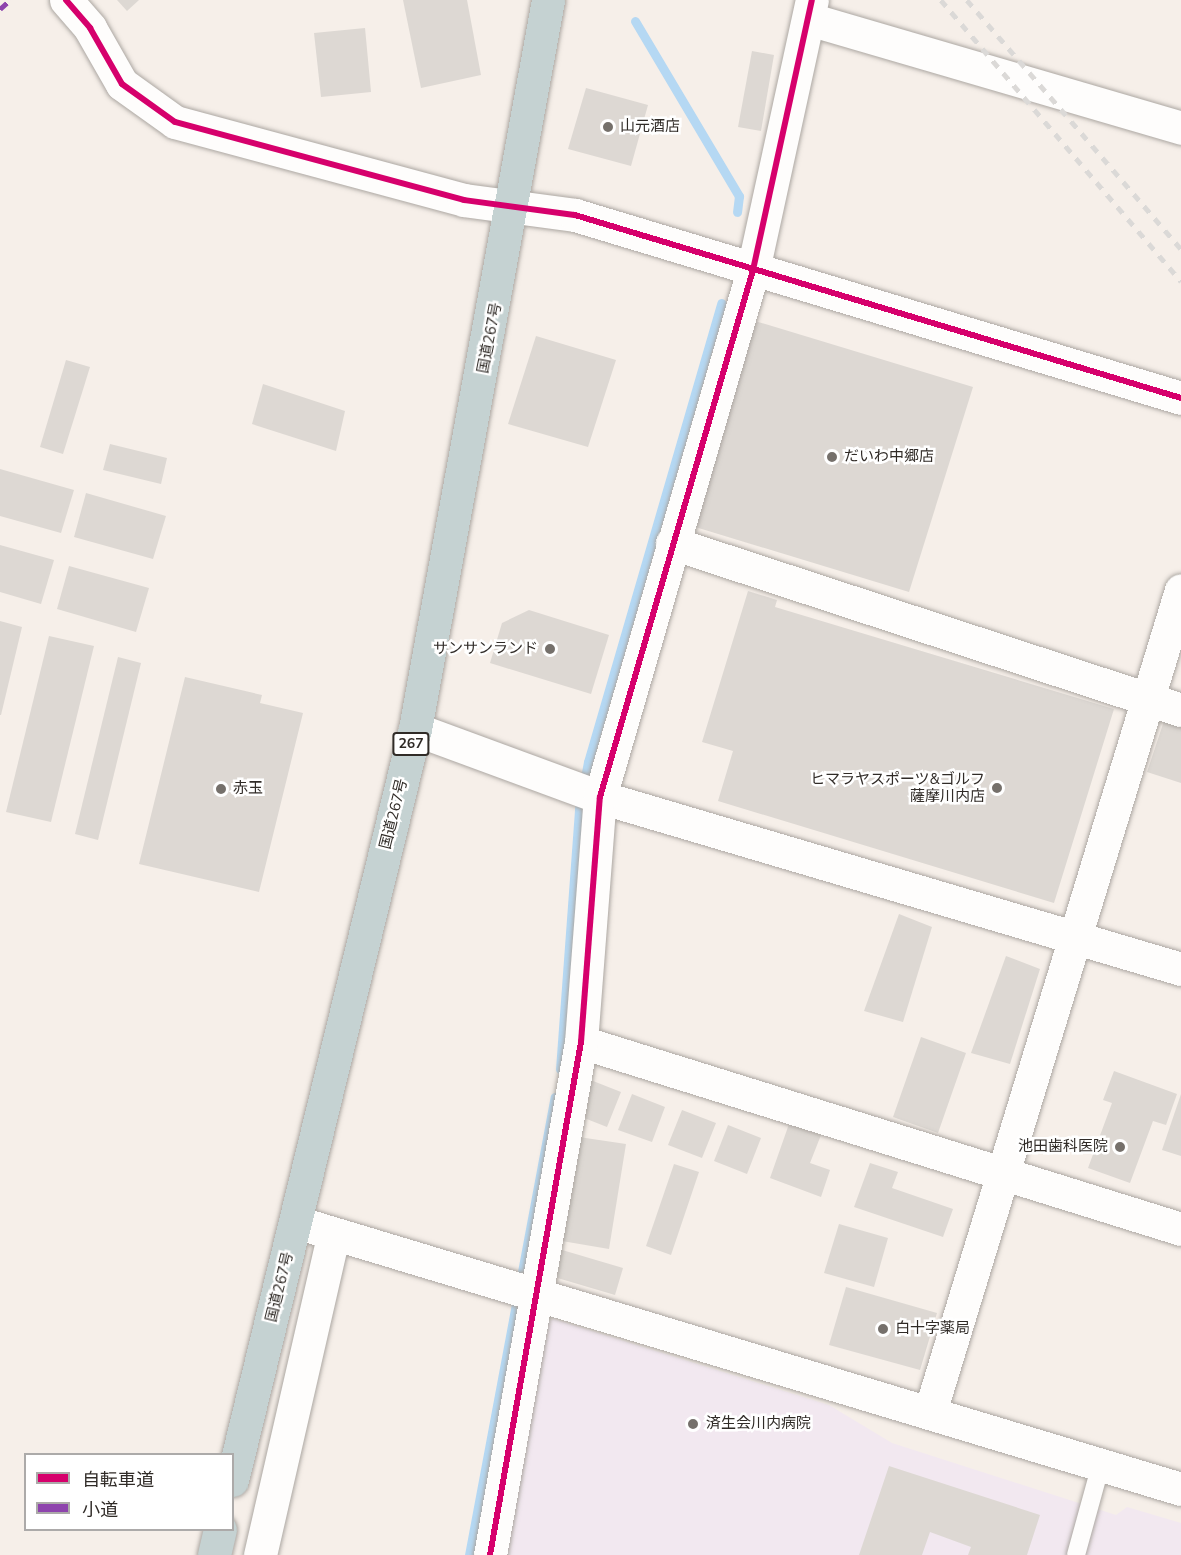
<!DOCTYPE html>
<meta charset="utf-8">
<style>
body{margin:0}
#map{position:relative;width:1181px;height:1555px;overflow:hidden;background:#f6efe9;font-family:"Nunito Sans","Noto Sans JP",sans-serif}
div>[style]{position:absolute}
[style*='--x']{left:calc(var(--x)*1px);top:calc(var(--y)*1px);width:calc(var(--w)*1px);rotate:calc(var(--a)*1deg)}
.medical>*{inset:0;background:#f2e8f0}
.stream>*{height:9px;margin:-4.5px;padding:0 4.5px;transform-origin:4.5px;border-radius:4.5px;background:#b5d8f3}
.building>*{inset:0;background:#ddd8d3}
.roads{filter:drop-shadow(0 0 2px #aca7a2) drop-shadow(0 0 2px #aca7a2)}
.lane>*{height:18px;margin:-9px;padding:0 9px;transform-origin:9px;border-radius:9px;background:#fefdfc}
.street>*{height:33px;margin:-16.5px;padding:0 16.5px;transform-origin:16.5px;border-radius:16.5px;background:#fefdfc}
.secondary>*{height:33px;margin:-16.5px;padding:0 16.5px;transform-origin:16.5px;border-radius:16.5px;background:#fefdfc}
.highway>*{height:33px;margin:-16.5px;padding:0 16.5px;transform-origin:16.5px;border-radius:16.5px;background:#c5d2d2}
.rail>*{height:4.5px;margin-top:-2.25px;transform-origin:0;background:repeating-linear-gradient(90deg,#dbd9d7 0 8px,transparent 0 16px)}
.quiet>*{height:4.5px;margin-top:-2.25px;transform-origin:0;background:repeating-linear-gradient(90deg,#8e44ad 0 9px,transparent 0 13.5px)}
.cycleway>*{height:6px;margin:-3px;padding:0 3px;transform-origin:3px;border-radius:3px;background:#d6006c}
.dots>*{width:16px;height:16px;translate:-50% -50%;box-sizing:border-box;border:3px solid #fff;border-radius:50%}
span{translate:-50% -50%;white-space:nowrap;text-align:center;line-height:1.15;-webkit-text-stroke:5px #fff;paint-order:stroke}
.shield-label span{padding:2px 4px;background:#fff;border:2px solid;border-radius:4px;-webkit-text-stroke-width:0}
.shield-label{font-size:14px;color:#302b27;font-weight:700}
.poi-label{font-size:15px;color:#302b27}
.left{translate:0 -50%;text-align:left}
.right{translate:-100% -50%;text-align:right}
.street-label{font-size:15px;color:#302b27}
.legend{position:absolute;left:24px;top:1453px;width:210px;height:78px;box-sizing:border-box;background:#fff;border:2px solid #acaaa9;margin:0;padding:8px 10px;list-style:none;font-size:18px;color:#302b27}
.legend li{display:flex;align-items:center;gap:12px;height:30px}
.legend b{width:30px;border:2px solid #acaaa9}
</style>
<div id="map">
<div class="medical">
<i style="clip-path:polygon(554px 1319px,829px 1405px,892px 1443px,1116px 1515px,1127px 1507px,1181px 1523px,1181px 1555px,501px 1555px,542px 1324px)"></i>
</div>
<div class="stream">
<i style="--x:635;--y:21;--w:204;--a:59.3"></i>
<i style="--x:739;--y:196;--w:16;--a:97"></i>
<i style="--x:560;--y:1069;--w:261;--a:-85.8"></i>
<i style="--x:579;--y:809;--w:48;--a:-79.2"></i>
<i style="--x:588;--y:762;--w:478;--a:-73.8"></i>
<i style="--x:469;--y:1555;--w:466;--a:-79.4"></i>
</div>
<div class="building">
<i style="clip-path:polygon(117px 0,139px 0,127px 11px)"></i>
<i style="clip-path:polygon(403px 0,467px 0,481px 75px,421px 88px)"></i>
<i style="clip-path:polygon(365px 28px,371px 92px,321px 97px,314px 33px)"></i>
<i style="clip-path:polygon(752px 51px,774px 55px,761px 131px,738px 127px)"></i>
<i style="clip-path:polygon(586px 88px,648px 105px,631px 166px,568px 149px)"></i>
<i style="clip-path:polygon(755px 321px,973px 387px,909px 592px,692px 526px)"></i>
<i style="clip-path:polygon(536px 336px,616px 360px,588px 447px,508px 424px)"></i>
<i style="clip-path:polygon(66px 360px,90px 367px,63px 454px,40px 447px)"></i>
<i style="clip-path:polygon(263px 384px,345px 411px,336px 451px,252px 424px)"></i>
<i style="clip-path:polygon(110px 444px,167px 458px,161px 484px,103px 470px)"></i>
<i style="clip-path:polygon(0 469px,74px 490px,61px 533px,0 516px)"></i>
<i style="clip-path:polygon(86px 493px,166px 516px,153px 559px,74px 537px)"></i>
<i style="clip-path:polygon(0 545px,54px 560px,41px 604px,0 592px)"></i>
<i style="clip-path:polygon(69px 566px,149px 588px,136px 632px,57px 609px)"></i>
<i style="clip-path:polygon(748px 591px,777px 600px,775px 607px,1114px 709px,1054px 903px,718px 801px,733px 751px,702px 742px)"></i>
<i style="clip-path:polygon(529px 610px,609px 635px,591px 694px,490px 663px,502px 623px)"></i>
<i style="clip-path:polygon(0 621px,22px 627px,1px 715px,0 715px)"></i>
<i style="clip-path:polygon(49px 636px,94px 646px,51px 822px,6px 812px)"></i>
<i style="clip-path:polygon(118px 657px,141px 663px,98px 840px,75px 834px)"></i>
<i style="clip-path:polygon(185px 677px,262px 695px,260px 703px,303px 713px,259px 892px,139px 864px)"></i>
<i style="clip-path:polygon(1167px 712px,1181px 716px,1181px 783px,1147px 772px)"></i>
<i style="clip-path:polygon(899px 914px,932px 927px,903px 1022px,864px 1011px)"></i>
<i style="clip-path:polygon(1006px 956px,1040px 969px,1010px 1064px,971px 1053px)"></i>
<i style="clip-path:polygon(921px 1037px,966px 1053px,938px 1133px,893px 1117px)"></i>
<i style="clip-path:polygon(1114px 1071px,1177px 1094px,1166px 1125px,1153px 1121px,1130px 1183px,1088px 1168px,1112px 1103px,1103px 1100px)"></i>
<i style="clip-path:polygon(588px 1079px,621px 1092px,607px 1127px,574px 1114px)"></i>
<i style="clip-path:polygon(632px 1094px,665px 1107px,652px 1142px,618px 1130px)"></i>
<i style="clip-path:polygon(1181px 1094px,1181px 1156px,1162px 1150px)"></i>
<i style="clip-path:polygon(682px 1110px,716px 1123px,702px 1158px,668px 1145px)"></i>
<i style="clip-path:polygon(789px 1124px,821px 1135px,810px 1163px,830px 1170px,821px 1197px,770px 1178px)"></i>
<i style="clip-path:polygon(728px 1125px,761px 1138px,747px 1174px,714px 1161px)"></i>
<i style="clip-path:polygon(572px 1136px,626px 1144px,609px 1249px,556px 1240px)"></i>
<i style="clip-path:polygon(870px 1163px,898px 1172px,892px 1188px,953px 1209px,943px 1237px,854px 1207px)"></i>
<i style="clip-path:polygon(674px 1164px,699px 1172px,671px 1255px,646px 1246px)"></i>
<i style="clip-path:polygon(839px 1224px,888px 1238px,874px 1287px,824px 1273px)"></i>
<i style="clip-path:polygon(552px 1247px,623px 1268px,615px 1295px,544px 1274px)"></i>
<i style="clip-path:polygon(846px 1287px,937px 1313px,920px 1370px,829px 1345px)"></i>
<i style="clip-path:polygon(889px 1466px,1040px 1515px,1027px 1555px,968px 1555px,971px 1547px,930px 1532px,922px 1555px,859px 1555px)"></i>
</div>
<div class="roads">
<div class="lane">
<i style="--x:1076;--y:1555;--w:94;--a:-74.6"></i>
</div>
<div class="street">
<i style="--x:809;--y:19;--w:388;--a:16.3"></i>
<i style="--x:672;--y:543;--w:536;--a:18.16"></i>
<i style="--x:415;--y:729;--w:197;--a:20.2"></i>
<i style="--x:600;--y:797;--w:606;--a:16.49"></i>
<i style="--x:581;--y:1042;--w:628;--a:17.31"></i>
<i style="--x:930;--y:1412;--w:859;--a:-73.02"></i>
<i style="--x:260;--y:1555;--w:328;--a:-77.1"></i>
<i style="--x:490;--y:1555;--w:521;--a:-79.94"></i>
<i style="--x:581;--y:1042;--w:246;--a:-85.6"></i>
<i style="--x:600;--y:797;--w:549;--a:-73.81"></i>
<i style="--x:753;--y:270;--w:276;--a:-77.7"></i>
</div>
<div class="secondary">
<i style="--x:66;--y:0;--w:37;--a:49"></i>
<i style="--x:90;--y:28;--w:64;--a:60.3"></i>
<i style="--x:122;--y:84;--w:65;--a:35.6"></i>
<i style="--x:175;--y:122;--w:299;--a:15.1"></i>
<i style="--x:464;--y:200;--w:112;--a:7.7"></i>
<i style="--x:575;--y:215;--w:633;--a:16.8"></i>
<i style="--x:296;--y:1222;--w:924;--a:16.79"></i>
</div>
<div class="highway">
<i style="--x:232;--y:1480;--w:773;--a:-76.31"></i>
<i style="--x:415;--y:729;--w:741;--a:-79.66"></i>
<i style="--x:214;--y:1555;--w:26;--a:-77"></i>
</div>
</div>
<div class="rail">
<i style="--x:941;--y:0;--w:370;--a:49.5"></i>
<i style="--x:967;--y:0;--w:328;--a:49.3"></i>
</div>
<div class="quiet">
<i style="--x:0;--y:9;--w:13;--a:-42"></i>
</div>
<div class="cycleway">
<i style="--x:66;--y:0;--w:37;--a:49"></i>
<i style="--x:90;--y:28;--w:64;--a:60.3"></i>
<i style="--x:122;--y:84;--w:65;--a:35.6"></i>
<i style="--x:175;--y:122;--w:299;--a:15.1"></i>
<i style="--x:464;--y:200;--w:112;--a:7.7"></i>
<i style="--x:575;--y:215;--w:633;--a:16.8"></i>
<i style="--x:490;--y:1555;--w:521;--a:-79.94"></i>
<i style="--x:581;--y:1042;--w:246;--a:-85.6"></i>
<i style="--x:600;--y:797;--w:549;--a:-73.81"></i>
<i style="--x:753;--y:270;--w:276;--a:-77.7"></i>
</div>
<div class="dots">
<i style="left:608px;top:127px;background:#75706b"></i>
<i style="left:832px;top:457px;background:#75706b"></i>
<i style="left:550px;top:649px;background:#75706b"></i>
<i style="left:997px;top:788px;background:#75706b"></i>
<i style="left:221px;top:789px;background:#75706b"></i>
<i style="left:1120px;top:1147px;background:#75706b"></i>
<i style="left:883px;top:1329px;background:#75706b"></i>
<i style="left:693px;top:1424px;background:#75706b"></i>
</div>
<div class="shield-label">
<span style="left:411px;top:744px">267</span>
</div>
<div class="poi-label">
<span class="left" style="left:620px;top:127px">山元酒店</span>
<span class="left" style="left:844px;top:457px">だいわ中郷店</span>
<span class="right" style="left:538px;top:649px">サンサンランド</span>
<span class="right" style="left:985px;top:788px">ヒマラヤスポーツ&amp;ゴルフ<br>薩摩川内店</span>
<span class="left" style="left:233px;top:789px">赤玉</span>
<span class="right" style="left:1108px;top:1147px">池田歯科医院</span>
<span class="left" style="left:895px;top:1329px">白十字薬局</span>
<span class="left" style="left:706px;top:1424px">済生会川内病院</span>
</div>
<div class="street-label">
<span style="left:490px;top:338px;rotate:-79deg">国道267号</span>
<span style="left:394px;top:814px;rotate:-76deg">国道267号</span>
<span style="left:280px;top:1287px;rotate:-76deg">国道267号</span>
</div>
<ul class="legend">
<li><b style="height:8px;background:#d6006c"></b>自転車道</li>
<li><b style="height:8px;background:#8e44ad"></b>小道</li>
</ul>
</div>
